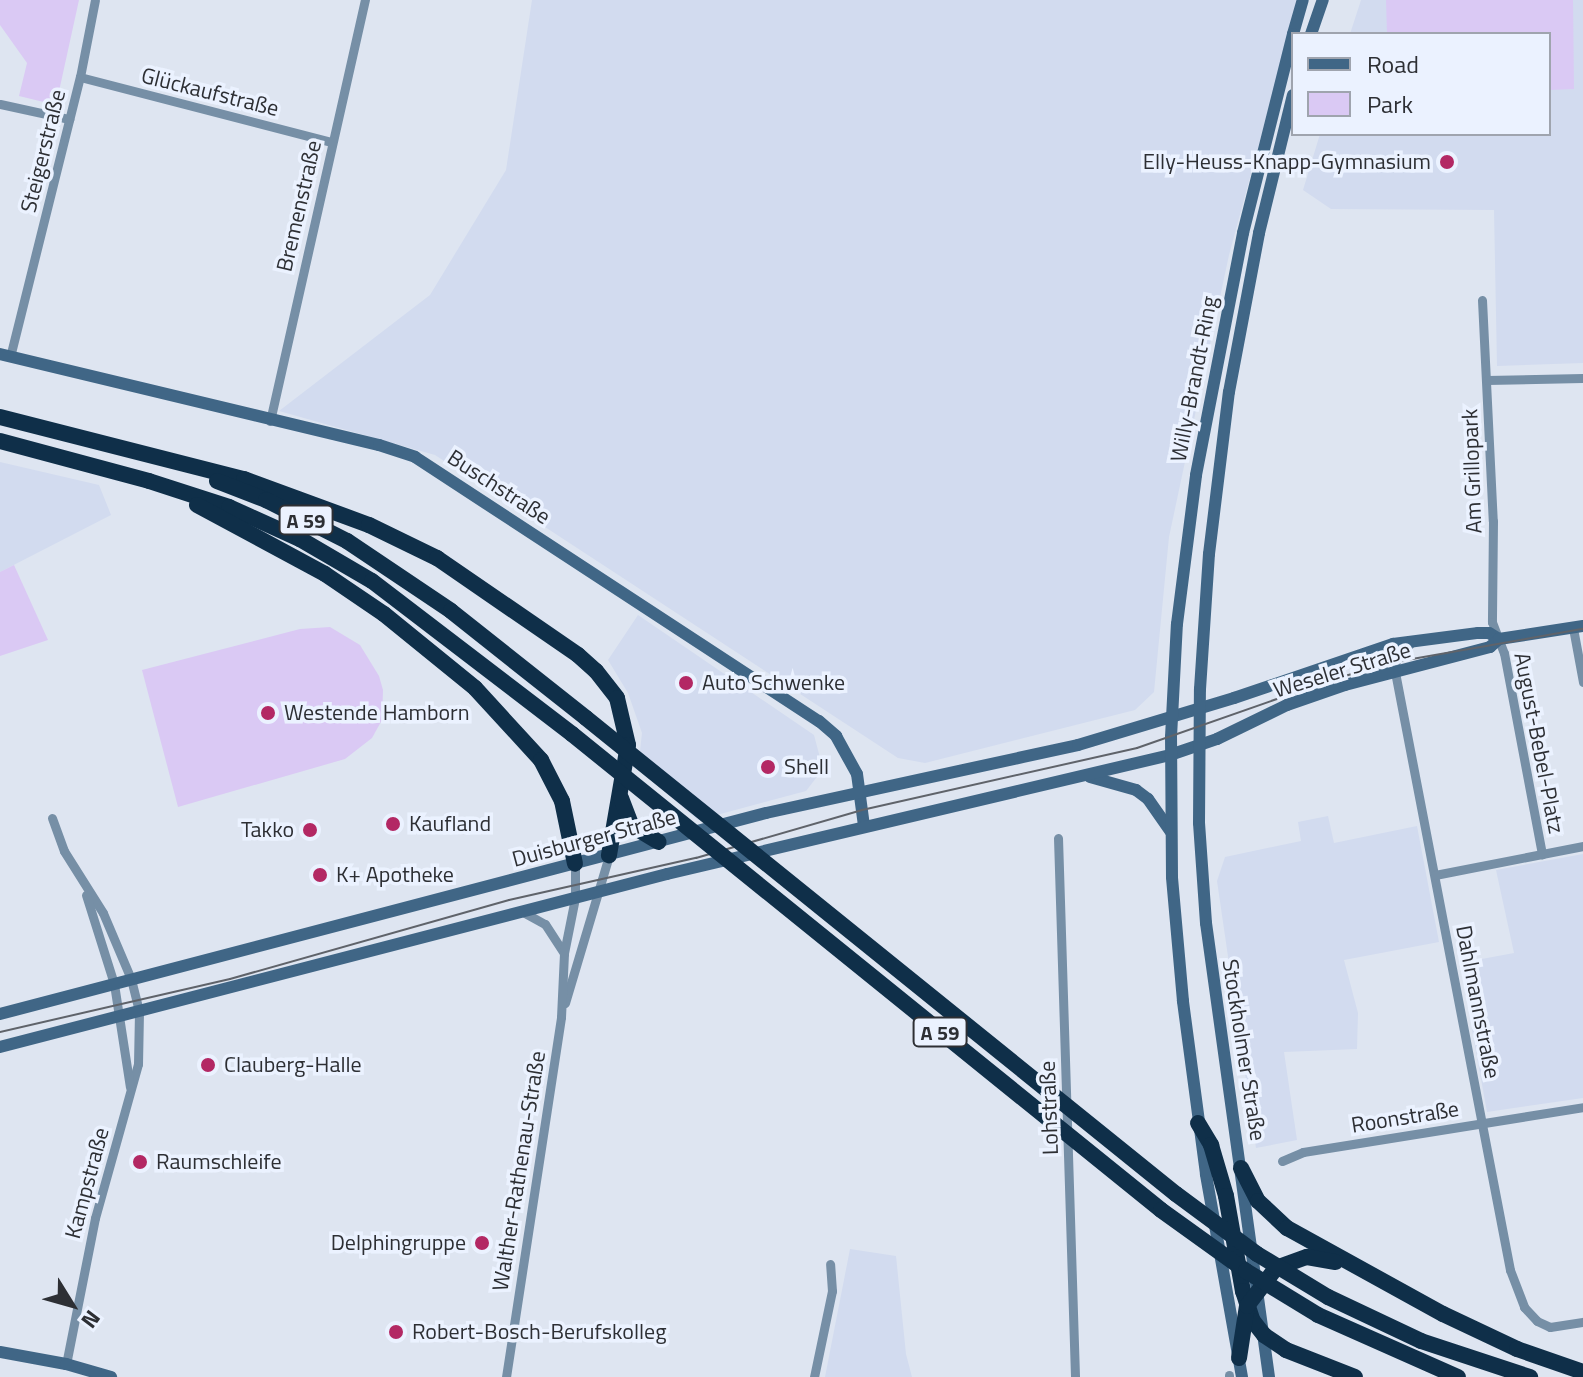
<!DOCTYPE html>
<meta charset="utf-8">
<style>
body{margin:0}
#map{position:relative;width:1583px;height:1377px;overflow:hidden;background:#dee5f1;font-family:"Titillium Web",sans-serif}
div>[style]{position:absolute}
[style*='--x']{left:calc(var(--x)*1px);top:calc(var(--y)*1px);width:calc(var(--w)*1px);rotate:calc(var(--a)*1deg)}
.built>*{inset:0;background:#d2dbef}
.green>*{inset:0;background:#dac9f4}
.street>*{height:9px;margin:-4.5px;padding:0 4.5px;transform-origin:4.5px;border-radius:4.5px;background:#768fa6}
.secondary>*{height:12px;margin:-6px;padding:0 6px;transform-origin:6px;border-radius:6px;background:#406686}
.highway>*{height:16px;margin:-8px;padding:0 8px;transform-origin:8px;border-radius:8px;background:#0f2f49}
.tram>*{height:2px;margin:-1px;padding:0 1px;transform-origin:1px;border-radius:1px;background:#5f636a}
.highway-bridge>*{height:16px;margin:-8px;padding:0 8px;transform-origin:8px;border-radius:8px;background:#0f2f49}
.dots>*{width:22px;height:22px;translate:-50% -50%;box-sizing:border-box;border:4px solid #ebf2ff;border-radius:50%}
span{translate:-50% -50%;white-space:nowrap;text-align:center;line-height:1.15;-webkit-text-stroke:7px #ebf2ff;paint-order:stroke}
.shield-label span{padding:2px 6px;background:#ebf2ff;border:2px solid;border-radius:6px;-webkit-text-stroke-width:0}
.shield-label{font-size:20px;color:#2d2f34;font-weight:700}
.street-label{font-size:22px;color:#2d2f34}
.poi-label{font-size:22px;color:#2d2f34}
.right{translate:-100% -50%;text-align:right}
.left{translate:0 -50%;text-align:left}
.legend{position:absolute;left:1291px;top:32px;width:260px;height:104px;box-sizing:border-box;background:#ebf2ff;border:2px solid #9fa4ae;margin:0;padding:10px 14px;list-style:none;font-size:24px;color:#2d2f34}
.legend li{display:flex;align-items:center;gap:16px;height:40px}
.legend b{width:40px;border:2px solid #9fa4ae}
.north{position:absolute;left:32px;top:1265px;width:80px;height:80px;-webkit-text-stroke:6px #ebf2ff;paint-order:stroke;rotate:127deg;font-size:22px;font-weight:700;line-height:32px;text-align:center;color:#2d2f34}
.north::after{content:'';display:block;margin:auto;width:28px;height:36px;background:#2d2f34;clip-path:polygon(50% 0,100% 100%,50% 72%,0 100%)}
</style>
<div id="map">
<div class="built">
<i style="clip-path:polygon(532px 0,1298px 0,1229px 255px,1169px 537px,1154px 692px,1135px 710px,925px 763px,898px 758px,435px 455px,279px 411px,430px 295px,506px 170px)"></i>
<i style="clip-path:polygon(1361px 0,1583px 0,1583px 363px,1497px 366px,1494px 210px,1331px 209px,1303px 190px,1320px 134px,1549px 134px,1549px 34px,1350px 34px)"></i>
<i style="clip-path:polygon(0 462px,99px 485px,111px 515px,0 572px)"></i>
<i style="clip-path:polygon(638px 615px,814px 735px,823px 769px,806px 791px,698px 820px,638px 769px,642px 733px,628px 693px,608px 660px)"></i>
<i style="clip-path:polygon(1328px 816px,1334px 843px,1417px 826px,1439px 942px,1344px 960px,1358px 1013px,1357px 1049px,1284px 1052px,1297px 1140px,1256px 1148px,1217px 881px,1225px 857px,1301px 841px,1298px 822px)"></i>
<i style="clip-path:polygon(1583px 854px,1583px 1098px,1487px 1112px,1460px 963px,1514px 953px,1496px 870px)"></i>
<i style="clip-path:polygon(850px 1249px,896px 1256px,906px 1354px,912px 1377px,825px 1377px)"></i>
</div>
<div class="green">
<i style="clip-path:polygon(0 0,79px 0,56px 105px,19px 96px,27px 63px,0 25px)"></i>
<i style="clip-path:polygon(1386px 0,1573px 0,1574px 89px,1549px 90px,1549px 34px,1387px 34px)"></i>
<i style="clip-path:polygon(14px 565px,48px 640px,0 656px,0 572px)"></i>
<i style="clip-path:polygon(330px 627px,360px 645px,379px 676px,383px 690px,382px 720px,372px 738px,345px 759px,178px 807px,142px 670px,300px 629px)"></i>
</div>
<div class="street">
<i style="--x:80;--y:77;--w:259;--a:14.5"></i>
<i style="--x:0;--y:104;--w:71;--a:12.3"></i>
<i style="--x:1482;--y:300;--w:221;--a:87.2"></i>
<i style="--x:1493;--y:521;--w:101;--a:90.6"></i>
<i style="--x:1492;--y:622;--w:33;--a:69"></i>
<i style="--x:1504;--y:653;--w:205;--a:79.3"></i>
<i style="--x:10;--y:357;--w:289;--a:-76"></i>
<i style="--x:80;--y:77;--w:78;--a:-79"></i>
<i style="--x:1487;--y:380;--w:96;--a:-1.2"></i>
<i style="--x:270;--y:421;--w:432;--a:-77.3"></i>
<i style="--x:1573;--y:628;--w:55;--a:79.5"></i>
<i style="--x:1411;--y:643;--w:21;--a:137"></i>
<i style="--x:1396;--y:657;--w:15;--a:94"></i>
<i style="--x:1395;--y:672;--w:609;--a:79.11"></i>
<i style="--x:1510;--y:1270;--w:40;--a:69"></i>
<i style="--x:1524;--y:1307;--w:19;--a:47"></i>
<i style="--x:1537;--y:1321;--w:14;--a:25"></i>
<i style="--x:1550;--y:1327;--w:33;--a:-9"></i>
<i style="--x:1378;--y:676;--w:21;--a:-59"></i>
<i style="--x:1389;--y:658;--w:13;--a:-119"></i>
<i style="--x:52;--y:818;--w:35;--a:70"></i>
<i style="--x:64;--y:851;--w:73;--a:57.8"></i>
<i style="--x:103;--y:913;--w:72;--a:67"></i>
<i style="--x:131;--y:979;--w:34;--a:76"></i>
<i style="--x:139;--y:1012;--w:52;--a:91.1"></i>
<i style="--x:138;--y:1064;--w:160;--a:105.6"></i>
<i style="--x:95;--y:1218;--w:149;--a:101.2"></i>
<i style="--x:1058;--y:838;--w:539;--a:88.19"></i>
<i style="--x:1435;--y:875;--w:151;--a:-11.1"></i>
<i style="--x:86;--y:895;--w:93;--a:72.5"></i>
<i style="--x:114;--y:984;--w:104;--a:81.2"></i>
<i style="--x:523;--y:912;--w:25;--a:29"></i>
<i style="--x:545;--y:924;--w:35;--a:57"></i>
<i style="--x:565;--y:1003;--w:154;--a:-73.4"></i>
<i style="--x:1282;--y:1161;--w:23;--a:-23"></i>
<i style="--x:1303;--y:1152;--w:284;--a:-9.1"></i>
<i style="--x:1229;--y:1375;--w:2;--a:90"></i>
<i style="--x:506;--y:1377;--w:364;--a:-81.3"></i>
<i style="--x:561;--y:1017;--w:64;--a:-87.3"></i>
<i style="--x:564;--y:953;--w:56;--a:-78.7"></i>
<i style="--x:575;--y:898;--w:34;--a:-90"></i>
<i style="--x:814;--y:1377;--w:88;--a:-78.2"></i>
<i style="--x:832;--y:1291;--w:27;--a:-94"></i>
</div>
<div class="secondary">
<i style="--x:1293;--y:34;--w:35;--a:-74"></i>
<i style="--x:1311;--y:34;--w:36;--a:-71"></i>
<i style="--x:0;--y:354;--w:390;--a:13.5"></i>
<i style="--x:379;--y:445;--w:38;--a:18"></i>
<i style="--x:415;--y:457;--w:483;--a:33.2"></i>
<i style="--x:819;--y:721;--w:23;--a:41"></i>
<i style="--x:836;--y:736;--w:43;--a:61.1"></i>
<i style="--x:857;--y:774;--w:52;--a:82.3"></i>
<i style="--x:1090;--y:777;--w:48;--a:15.8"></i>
<i style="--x:1136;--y:790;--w:15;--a:37"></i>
<i style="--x:1148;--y:799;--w:39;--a:55"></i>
<i style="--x:0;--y:1014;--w:792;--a:-14.7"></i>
<i style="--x:766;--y:813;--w:319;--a:-12.3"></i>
<i style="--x:1078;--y:745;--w:163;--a:-16.8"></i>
<i style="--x:1234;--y:698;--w:168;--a:-18.8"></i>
<i style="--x:1393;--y:644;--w:86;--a:-7.4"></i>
<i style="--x:1478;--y:633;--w:11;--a:0"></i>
<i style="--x:1489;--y:633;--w:12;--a:31"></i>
<i style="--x:0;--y:1047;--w:689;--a:-14.54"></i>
<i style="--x:667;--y:874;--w:517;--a:-13.31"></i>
<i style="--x:1170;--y:755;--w:50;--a:-18.8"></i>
<i style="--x:1217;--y:739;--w:78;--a:-25.9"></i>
<i style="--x:1287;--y:705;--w:61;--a:-19"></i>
<i style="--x:1345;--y:685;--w:150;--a:-14.7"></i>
<i style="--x:1490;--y:647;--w:12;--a:-42"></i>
<i style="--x:1499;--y:639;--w:85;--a:-8.8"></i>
<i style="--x:0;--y:1352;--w:67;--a:10.3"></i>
<i style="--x:66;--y:1364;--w:47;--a:16.1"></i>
<i style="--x:1242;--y:1377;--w:206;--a:-100.1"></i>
<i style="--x:1206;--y:1174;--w:175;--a:-97.6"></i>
<i style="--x:1183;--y:1001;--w:124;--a:-95.1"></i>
<i style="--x:1172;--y:877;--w:140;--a:-90.4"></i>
<i style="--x:1171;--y:737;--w:113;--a:-87"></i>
<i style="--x:1177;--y:624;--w:150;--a:-82.7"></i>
<i style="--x:1196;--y:475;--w:247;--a:-79"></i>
<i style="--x:1243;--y:233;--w:205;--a:-75.9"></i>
<i style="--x:1269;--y:1377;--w:458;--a:-97.9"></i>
<i style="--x:1206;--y:923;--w:100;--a:-94"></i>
<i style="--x:1199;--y:823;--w:134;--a:-89.6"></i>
<i style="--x:1200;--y:689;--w:135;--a:-86.2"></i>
<i style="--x:1209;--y:554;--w:163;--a:-83"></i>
<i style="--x:1229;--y:392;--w:162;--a:-79.3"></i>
<i style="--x:1259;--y:233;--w:142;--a:-76.2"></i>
</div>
<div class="highway">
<i style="--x:0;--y:417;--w:252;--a:14.3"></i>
<i style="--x:244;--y:479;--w:133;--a:20.2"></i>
<i style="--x:369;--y:525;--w:76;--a:25.9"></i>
<i style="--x:437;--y:558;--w:171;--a:34.5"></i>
<i style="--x:578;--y:655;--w:24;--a:42"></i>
<i style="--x:596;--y:671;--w:34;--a:52"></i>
<i style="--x:617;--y:698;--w:48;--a:76.8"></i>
<i style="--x:628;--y:745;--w:112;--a:99.8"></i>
<i style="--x:0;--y:441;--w:154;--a:15"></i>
<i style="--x:149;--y:481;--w:84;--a:18"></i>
<i style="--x:229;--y:507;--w:78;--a:24.3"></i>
<i style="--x:300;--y:539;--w:83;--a:30.3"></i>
<i style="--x:372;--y:581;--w:252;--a:37.4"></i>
<i style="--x:217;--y:481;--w:53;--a:21.2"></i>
<i style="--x:266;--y:500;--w:91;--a:26.8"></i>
<i style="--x:347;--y:541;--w:125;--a:33.9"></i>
<i style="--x:451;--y:611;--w:172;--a:38.4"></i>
<i style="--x:197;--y:505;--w:145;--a:28.3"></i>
<i style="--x:325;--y:574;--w:71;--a:34.1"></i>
<i style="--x:384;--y:614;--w:117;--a:39.1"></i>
<i style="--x:475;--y:688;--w:98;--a:47.5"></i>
<i style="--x:541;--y:760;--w:46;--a:62.9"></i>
<i style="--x:562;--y:801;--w:64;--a:78.3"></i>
<i style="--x:621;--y:798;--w:30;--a:69"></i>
<i style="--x:632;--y:826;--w:31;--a:31"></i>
<i style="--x:1198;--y:1123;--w:26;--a:59"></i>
<i style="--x:1211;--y:1145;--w:53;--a:73.6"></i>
<i style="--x:1226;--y:1196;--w:97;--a:79.9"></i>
<i style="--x:1243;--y:1291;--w:32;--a:72"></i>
<i style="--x:1253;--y:1321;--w:18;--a:52"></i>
<i style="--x:1264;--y:1335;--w:27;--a:34"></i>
<i style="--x:1286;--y:1350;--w:74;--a:21.4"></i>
<i style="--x:1241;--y:1168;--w:37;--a:63"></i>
<i style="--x:1258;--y:1201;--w:40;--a:43"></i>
<i style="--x:1287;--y:1228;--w:178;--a:28.9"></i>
<i style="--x:1443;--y:1314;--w:82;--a:25.3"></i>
<i style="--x:1517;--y:1349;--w:70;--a:19.2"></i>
<i style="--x:1328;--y:1297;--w:103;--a:25.3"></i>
<i style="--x:1421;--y:1341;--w:115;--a:18.3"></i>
<i style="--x:1318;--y:1315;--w:153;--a:23.9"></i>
<i style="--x:1239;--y:1358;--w:53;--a:-81.3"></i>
<i style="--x:1247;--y:1306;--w:48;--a:-52.7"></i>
<i style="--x:1276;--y:1268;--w:33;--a:-20"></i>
<i style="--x:1307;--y:1257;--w:29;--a:10"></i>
</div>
<div class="tram">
<i style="--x:0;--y:1032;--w:236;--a:-13"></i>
<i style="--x:230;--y:979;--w:290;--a:-15.8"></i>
<i style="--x:509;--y:900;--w:192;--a:-12.7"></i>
<i style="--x:696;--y:858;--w:173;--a:-16.1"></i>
<i style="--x:862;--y:810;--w:282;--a:-12.7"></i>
<i style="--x:1137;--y:748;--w:209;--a:-19.3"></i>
<i style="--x:1334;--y:679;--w:63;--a:-15.6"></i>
<i style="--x:1395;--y:662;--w:191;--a:-10"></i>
</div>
<div class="highway-bridge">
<i style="--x:586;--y:718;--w:758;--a:38.9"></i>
<i style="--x:1176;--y:1194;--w:101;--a:36.5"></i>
<i style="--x:1257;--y:1254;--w:83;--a:31.2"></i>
<i style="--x:572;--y:734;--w:757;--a:38.94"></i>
<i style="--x:1161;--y:1210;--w:105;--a:35.7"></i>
<i style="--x:1246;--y:1271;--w:84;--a:31.4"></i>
</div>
<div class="dots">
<i style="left:1447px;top:162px;background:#b32864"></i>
<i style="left:686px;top:683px;background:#b32864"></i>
<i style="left:268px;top:713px;background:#b32864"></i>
<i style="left:768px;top:767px;background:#b32864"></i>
<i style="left:393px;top:824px;background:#b32864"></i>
<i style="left:310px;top:830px;background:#b32864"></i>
<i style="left:320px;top:875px;background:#b32864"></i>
<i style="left:208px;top:1065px;background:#b32864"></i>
<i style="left:140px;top:1162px;background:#b32864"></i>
<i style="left:482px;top:1243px;background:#b32864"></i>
<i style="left:396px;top:1332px;background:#b32864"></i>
</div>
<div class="shield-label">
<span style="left:306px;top:520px">A 59</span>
<span style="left:940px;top:1032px">A 59</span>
</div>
<div class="street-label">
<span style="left:210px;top:92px;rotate:14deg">Glückaufstraße</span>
<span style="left:43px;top:151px;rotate:-76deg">Steigerstraße</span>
<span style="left:299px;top:206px;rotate:-77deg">Bremenstraße</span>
<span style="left:1194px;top:379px;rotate:-79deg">Willy-Brandt-Ring</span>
<span style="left:1472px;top:471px;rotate:-92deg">Am Grillopark</span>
<span style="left:499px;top:487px;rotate:33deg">Buschstraße</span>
<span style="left:1342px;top:670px;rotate:-17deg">Weseler Straße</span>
<span style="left:1539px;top:743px;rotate:79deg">August-Bebel-Platz</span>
<span style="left:594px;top:838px;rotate:-15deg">Duisburger Straße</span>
<span style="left:1478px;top:1002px;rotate:79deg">Dahlmannstraße</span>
<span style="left:1244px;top:1050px;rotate:81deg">Stockholmer Straße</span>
<span style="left:1049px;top:1108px;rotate:-92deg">Lohstraße</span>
<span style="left:1405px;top:1117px;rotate:-9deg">Roonstraße</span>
<span style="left:519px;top:1171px;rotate:-81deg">Walther-Rathenau-Straße</span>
<span style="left:87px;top:1183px;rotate:-75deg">Kampstraße</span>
</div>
<div class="poi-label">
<span class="right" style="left:1431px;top:162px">Elly-Heuss-Knapp-Gymnasium</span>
<span class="left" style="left:702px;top:683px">Auto Schwenke</span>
<span class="left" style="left:284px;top:713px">Westende Hamborn</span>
<span class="left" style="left:784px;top:767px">Shell</span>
<span class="left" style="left:409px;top:824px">Kaufland</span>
<span class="right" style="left:294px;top:830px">Takko</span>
<span class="left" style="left:336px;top:875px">K+ Apotheke</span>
<span class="left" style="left:224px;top:1065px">Clauberg-Halle</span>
<span class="left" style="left:156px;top:1162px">Raumschleife</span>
<span class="right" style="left:466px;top:1243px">Delphingruppe</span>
<span class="left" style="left:412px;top:1332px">Robert-Bosch-Berufskolleg</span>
</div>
<ul class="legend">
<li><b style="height:10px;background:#406686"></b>Road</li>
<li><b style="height:22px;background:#dac9f4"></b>Park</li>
</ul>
<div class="north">N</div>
</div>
